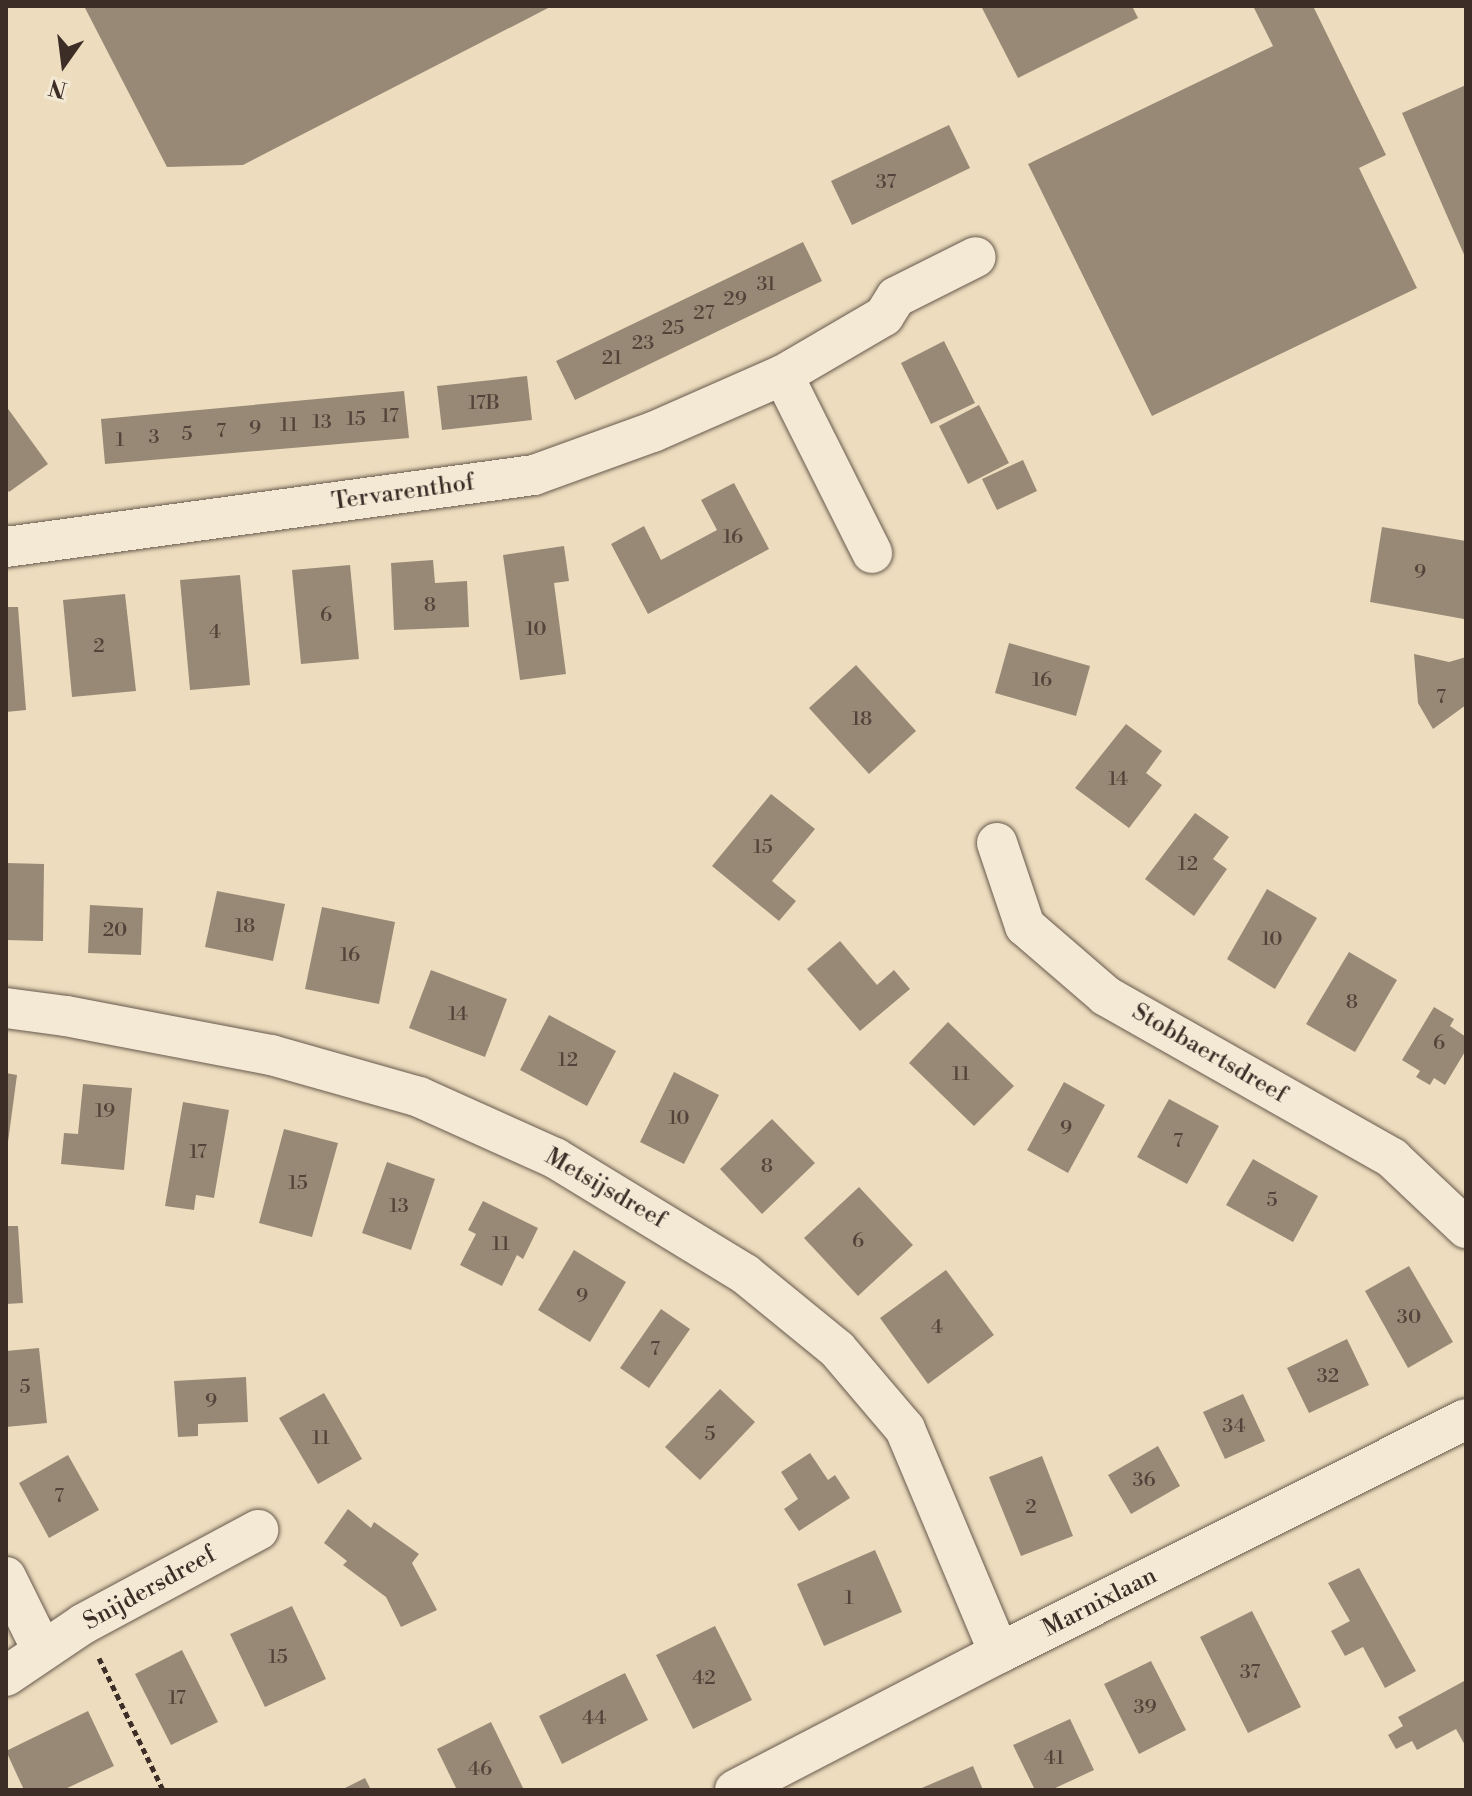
<!DOCTYPE html>
<style>
body{margin:0}
#map{position:relative;width:1472px;height:1796px;overflow:hidden;background:#edddbe;font-family:"Libre Bodoni",serif}
div>[style]{position:absolute}
[style*='--x']{left:calc(var(--x)*1px);top:calc(var(--y)*1px);width:calc(var(--w)*1px);rotate:calc(var(--a)*1deg)}
.building>*{inset:0;background:#988976}
.path>*{height:5px;margin-top:-2.5px;transform-origin:0;background:repeating-linear-gradient(90deg,#3c2d27 0 6px,transparent 0 10px)}
.roads{filter:drop-shadow(0 0 2px #68594d) drop-shadow(0 0 2px #68594d)}
.minor>*{height:40px;margin:-20px;padding:0 20px;transform-origin:20px;border-radius:20px;background:#f3e9d5}
span{translate:-50% -50%;white-space:nowrap;text-align:center;line-height:1.15;-webkit-text-stroke:7px #f3e9d5;paint-order:stroke}
.number-label{font-size:20px;color:#53443b}
.number-label span{-webkit-text-stroke-width:0}
.street-label{font-size:24px;color:#3c2d27}
.frame{position:absolute;inset:0;border:8px solid #3c2d27;pointer-events:none}
.north{position:absolute;left:24px;top:24px;width:80px;height:80px;-webkit-text-stroke:6px #f3e9d5;paint-order:stroke;rotate:194deg;font-size:22px;font-weight:700;line-height:32px;text-align:center;color:#3c2d27}
.north::after{content:'';display:block;margin:auto;width:28px;height:36px;background:#3c2d27;clip-path:polygon(50% 0,100% 100%,50% 72%,0 100%)}
</style>
<div id="map">
<div class="building">
<i style="clip-path:polygon(84px 6px,552px 6px,243px 165px,167px 167px)"></i>
<i style="clip-path:polygon(981px 6px,1132px 6px,1138px 18px,1018px 78px)"></i>
<i style="clip-path:polygon(1253px 6px,1313px 6px,1386px 155px,1359px 168px,1417px 288px,1152px 416px,1028px 164px,1273px 46px)"></i>
<i style="clip-path:polygon(1466px 85px,1466px 259px,1402px 113px)"></i>
<i style="clip-path:polygon(949px 125px,970px 168px,852px 225px,831px 181px)"></i>
<i style="clip-path:polygon(803px 242px,822px 281px,575px 400px,556px 361px)"></i>
<i style="clip-path:polygon(944px 341px,975px 403px,931px 424px,901px 363px)"></i>
<i style="clip-path:polygon(527px 376px,532px 420px,442px 430px,437px 386px)"></i>
<i style="clip-path:polygon(404px 391px,409px 438px,105px 464px,101px 419px)"></i>
<i style="clip-path:polygon(979px 405px,1009px 463px,968px 484px,939px 426px)"></i>
<i style="clip-path:polygon(6px 406px,48px 464px,9px 492px,6px 488px)"></i>
<i style="clip-path:polygon(1023px 460px,1037px 491px,997px 510px,982px 479px)"></i>
<i style="clip-path:polygon(734px 483px,769px 549px,648px 614px,611px 544px,644px 526px,661px 560px,717px 530px,701px 500px)"></i>
<i style="clip-path:polygon(1382px 527px,1466px 541px,1464px 619px,1370px 602px)"></i>
<i style="clip-path:polygon(564px 546px,569px 581px,554px 583px,566px 674px,520px 680px,503px 555px)"></i>
<i style="clip-path:polygon(433px 560px,435px 583px,467px 581px,469px 627px,394px 630px,391px 563px)"></i>
<i style="clip-path:polygon(350px 565px,359px 659px,301px 664px,292px 570px)"></i>
<i style="clip-path:polygon(240px 575px,250px 685px,190px 690px,180px 580px)"></i>
<i style="clip-path:polygon(125px 594px,136px 691px,72px 697px,63px 600px)"></i>
<i style="clip-path:polygon(6px 607px,18px 607px,26px 710px,6px 712px)"></i>
<i style="clip-path:polygon(1009px 643px,1090px 666px,1076px 716px,995px 693px)"></i>
<i style="clip-path:polygon(1414px 654px,1449px 662px,1466px 657px,1466px 705px,1433px 729px,1418px 703px)"></i>
<i style="clip-path:polygon(856px 665px,916px 731px,869px 774px,809px 708px)"></i>
<i style="clip-path:polygon(1126px 724px,1162px 751px,1146px 773px,1162px 785px,1129px 828px,1075px 788px)"></i>
<i style="clip-path:polygon(771px 794px,815px 829px,772px 881px,796px 901px,779px 921px,712px 866px)"></i>
<i style="clip-path:polygon(1195px 813px,1229px 837px,1213px 859px,1227px 869px,1194px 916px,1145px 879px)"></i>
<i style="clip-path:polygon(6px 863px,44px 864px,43px 941px,6px 940px)"></i>
<i style="clip-path:polygon(1267px 889px,1317px 918px,1275px 989px,1227px 959px)"></i>
<i style="clip-path:polygon(217px 891px,285px 904px,273px 961px,205px 947px)"></i>
<i style="clip-path:polygon(90px 905px,143px 908px,141px 955px,88px 953px)"></i>
<i style="clip-path:polygon(322px 907px,395px 922px,379px 1004px,305px 989px)"></i>
<i style="clip-path:polygon(840px 941px,877px 985px,894px 970px,910px 989px,860px 1031px,807px 969px)"></i>
<i style="clip-path:polygon(1349px 952px,1397px 980px,1355px 1052px,1306px 1024px)"></i>
<i style="clip-path:polygon(431px 970px,507px 999px,485px 1057px,409px 1028px)"></i>
<i style="clip-path:polygon(1434px 1007px,1454px 1019px,1450px 1026px,1466px 1037px,1466px 1050px,1445px 1085px,1434px 1078px,1430px 1085px,1416px 1077px,1420px 1071px,1402px 1060px)"></i>
<i style="clip-path:polygon(549px 1015px,616px 1051px,587px 1106px,520px 1070px)"></i>
<i style="clip-path:polygon(948px 1022px,1014px 1086px,974px 1126px,909px 1063px)"></i>
<i style="clip-path:polygon(674px 1072px,719px 1095px,684px 1164px,640px 1142px)"></i>
<i style="clip-path:polygon(6px 1073px,17px 1075px,8px 1142px,6px 1142px)"></i>
<i style="clip-path:polygon(1064px 1082px,1105px 1105px,1068px 1173px,1027px 1150px)"></i>
<i style="clip-path:polygon(83px 1084px,132px 1088px,124px 1170px,61px 1164px,64px 1133px,78px 1134px)"></i>
<i style="clip-path:polygon(1169px 1099px,1219px 1126px,1187px 1184px,1137px 1157px)"></i>
<i style="clip-path:polygon(183px 1102px,229px 1110px,214px 1198px,196px 1195px,194px 1210px,165px 1206px)"></i>
<i style="clip-path:polygon(772px 1119px,815px 1163px,762px 1214px,720px 1169px)"></i>
<i style="clip-path:polygon(284px 1129px,338px 1143px,312px 1237px,259px 1223px)"></i>
<i style="clip-path:polygon(1253px 1159px,1318px 1196px,1293px 1242px,1226px 1205px)"></i>
<i style="clip-path:polygon(387px 1162px,435px 1179px,411px 1250px,362px 1233px)"></i>
<i style="clip-path:polygon(859px 1187px,913px 1245px,858px 1296px,804px 1238px)"></i>
<i style="clip-path:polygon(483px 1201px,538px 1228px,523px 1259px,517px 1255px,502px 1286px,460px 1265px,476px 1234px,468px 1230px)"></i>
<i style="clip-path:polygon(6px 1226px,18px 1226px,23px 1303px,6px 1304px)"></i>
<i style="clip-path:polygon(574px 1250px,626px 1282px,590px 1342px,538px 1310px)"></i>
<i style="clip-path:polygon(1409px 1266px,1453px 1342px,1408px 1368px,1365px 1291px)"></i>
<i style="clip-path:polygon(946px 1270px,994px 1335px,928px 1384px,880px 1318px)"></i>
<i style="clip-path:polygon(661px 1309px,690px 1329px,649px 1388px,620px 1368px)"></i>
<i style="clip-path:polygon(1347px 1339px,1369px 1385px,1309px 1413px,1287px 1368px)"></i>
<i style="clip-path:polygon(39px 1348px,47px 1423px,6px 1427px,6px 1351px)"></i>
<i style="clip-path:polygon(246px 1377px,248px 1422px,198px 1424px,198px 1436px,178px 1437px,174px 1381px)"></i>
<i style="clip-path:polygon(720px 1389px,755px 1422px,700px 1480px,665px 1447px)"></i>
<i style="clip-path:polygon(324px 1393px,362px 1459px,318px 1484px,279px 1418px)"></i>
<i style="clip-path:polygon(1243px 1394px,1265px 1441px,1225px 1459px,1203px 1412px)"></i>
<i style="clip-path:polygon(1158px 1446px,1180px 1486px,1131px 1514px,1108px 1475px)"></i>
<i style="clip-path:polygon(810px 1453px,828px 1480px,835px 1475px,850px 1498px,799px 1531px,784px 1509px,798px 1499px,781px 1472px)"></i>
<i style="clip-path:polygon(68px 1455px,99px 1510px,49px 1538px,19px 1483px)"></i>
<i style="clip-path:polygon(1042px 1456px,1073px 1536px,1021px 1556px,989px 1477px)"></i>
<i style="clip-path:polygon(348px 1509px,371px 1528px,374px 1522px,419px 1554px,412px 1563px,437px 1610px,401px 1627px,386px 1597px,343px 1565px,347px 1561px,324px 1543px)"></i>
<i style="clip-path:polygon(875px 1550px,902px 1612px,824px 1646px,797px 1584px)"></i>
<i style="clip-path:polygon(1359px 1568px,1416px 1671px,1385px 1688px,1363px 1647px,1345px 1656px,1331px 1631px,1350px 1621px,1328px 1583px)"></i>
<i style="clip-path:polygon(292px 1606px,326px 1679px,265px 1707px,230px 1634px)"></i>
<i style="clip-path:polygon(1252px 1611px,1301px 1707px,1248px 1733px,1200px 1637px)"></i>
<i style="clip-path:polygon(715px 1626px,752px 1700px,693px 1729px,656px 1655px)"></i>
<i style="clip-path:polygon(182px 1650px,218px 1722px,171px 1745px,135px 1674px)"></i>
<i style="clip-path:polygon(1151px 1661px,1186px 1730px,1139px 1754px,1104px 1684px)"></i>
<i style="clip-path:polygon(625px 1673px,648px 1720px,562px 1764px,539px 1716px)"></i>
<i style="clip-path:polygon(1466px 1680px,1466px 1747px,1456px 1729px,1417px 1750px,1412px 1741px,1396px 1749px,1388px 1735px,1403px 1726px,1398px 1717px)"></i>
<i style="clip-path:polygon(88px 1711px,114px 1766px,63px 1790px,24px 1790px,6px 1751px)"></i>
<i style="clip-path:polygon(1070px 1719px,1094px 1770px,1051px 1790px,1035px 1790px,1013px 1745px)"></i>
<i style="clip-path:polygon(491px 1722px,524px 1790px,457px 1790px,437px 1749px)"></i>
<i style="clip-path:polygon(973px 1766px,983px 1790px,917px 1790px)"></i>
<i style="clip-path:polygon(365px 1778px,371px 1790px,341px 1790px)"></i>
</div>
<div class="path">
<i style="--x:99;--y:1658;--w:147;--a:64.1"></i>
</div>
<div class="roads">
<div class="minor">
<i style="--x:783;--y:375;--w:199;--a:63.4"></i>
<i style="--x:6;--y:547;--w:533;--a:-7.77"></i>
<i style="--x:534;--y:475;--w:127;--a:-19.9"></i>
<i style="--x:653;--y:432;--w:142;--a:-23.7"></i>
<i style="--x:783;--y:375;--w:117;--a:-30.3"></i>
<i style="--x:884;--y:316;--w:22;--a:-58"></i>
<i style="--x:896;--y:297;--w:89;--a:-26.6"></i>
<i style="--x:997;--y:843;--w:88;--a:71.4"></i>
<i style="--x:1025;--y:926;--w:107;--a:40.8"></i>
<i style="--x:1106;--y:996;--w:329;--a:29.5"></i>
<i style="--x:1392;--y:1158;--w:102;--a:43.4"></i>
<i style="--x:6;--y:1008;--w:61;--a:7.6"></i>
<i style="--x:66;--y:1016;--w:209;--a:10.8"></i>
<i style="--x:271;--y:1055;--w:154;--a:15.8"></i>
<i style="--x:419;--y:1097;--w:149;--a:24.2"></i>
<i style="--x:555;--y:1158;--w:223;--a:31.4"></i>
<i style="--x:745;--y:1274;--w:119;--a:39.2"></i>
<i style="--x:837;--y:1349;--w:105;--a:49.6"></i>
<i style="--x:905;--y:1429;--w:243;--a:67.2"></i>
<i style="--x:6;--y:1577;--w:81;--a:63.7"></i>
<i style="--x:6;--y:1676;--w:93;--a:-34"></i>
<i style="--x:83;--y:1624;--w:199;--a:-28.2"></i>
<i style="--x:735;--y:1790;--w:297;--a:-27.4"></i>
<i style="--x:999;--y:1653;--w:522;--a:-26.61"></i>
</div>
</div>
<div class="number-label">
<span style="left:886px;top:182px">37</span>
<span style="left:766px;top:284px">31</span>
<span style="left:735px;top:299px">29</span>
<span style="left:704px;top:313px">27</span>
<span style="left:673px;top:328px">25</span>
<span style="left:643px;top:343px">23</span>
<span style="left:612px;top:358px">21</span>
<span style="left:484px;top:403px">17B</span>
<span style="left:390px;top:416px">17</span>
<span style="left:356px;top:419px">15</span>
<span style="left:322px;top:422px">13</span>
<span style="left:289px;top:425px">11</span>
<span style="left:255px;top:428px">9</span>
<span style="left:221px;top:431px">7</span>
<span style="left:187px;top:434px">5</span>
<span style="left:154px;top:437px">3</span>
<span style="left:120px;top:440px">1</span>
<span style="left:733px;top:537px">16</span>
<span style="left:1420px;top:572px">9</span>
<span style="left:430px;top:605px">8</span>
<span style="left:326px;top:615px">6</span>
<span style="left:536px;top:629px">10</span>
<span style="left:215px;top:632px">4</span>
<span style="left:99px;top:646px">2</span>
<span style="left:1042px;top:680px">16</span>
<span style="left:1441px;top:697px">7</span>
<span style="left:862px;top:719px">18</span>
<span style="left:1118px;top:779px">14</span>
<span style="left:763px;top:847px">15</span>
<span style="left:1188px;top:864px">12</span>
<span style="left:245px;top:926px">18</span>
<span style="left:115px;top:930px">20</span>
<span style="left:1272px;top:939px">10</span>
<span style="left:350px;top:955px">16</span>
<span style="left:1352px;top:1002px">8</span>
<span style="left:458px;top:1014px">14</span>
<span style="left:1439px;top:1043px">6</span>
<span style="left:568px;top:1060px">12</span>
<span style="left:961px;top:1074px">11</span>
<span style="left:105px;top:1111px">19</span>
<span style="left:679px;top:1118px">10</span>
<span style="left:1066px;top:1128px">9</span>
<span style="left:1178px;top:1141px">7</span>
<span style="left:198px;top:1152px">17</span>
<span style="left:767px;top:1166px">8</span>
<span style="left:298px;top:1183px">15</span>
<span style="left:1272px;top:1200px">5</span>
<span style="left:399px;top:1206px">13</span>
<span style="left:858px;top:1241px">6</span>
<span style="left:501px;top:1244px">11</span>
<span style="left:582px;top:1296px">9</span>
<span style="left:1409px;top:1317px">30</span>
<span style="left:937px;top:1327px">4</span>
<span style="left:655px;top:1349px">7</span>
<span style="left:1328px;top:1376px">32</span>
<span style="left:25px;top:1387px">5</span>
<span style="left:211px;top:1401px">9</span>
<span style="left:1234px;top:1426px">34</span>
<span style="left:710px;top:1434px">5</span>
<span style="left:321px;top:1438px">11</span>
<span style="left:1144px;top:1480px">36</span>
<span style="left:59px;top:1496px">7</span>
<span style="left:1031px;top:1507px">2</span>
<span style="left:849px;top:1598px">1</span>
<span style="left:278px;top:1657px">15</span>
<span style="left:1250px;top:1672px">37</span>
<span style="left:704px;top:1678px">42</span>
<span style="left:177px;top:1698px">17</span>
<span style="left:1145px;top:1707px">39</span>
<span style="left:594px;top:1718px">44</span>
<span style="left:1054px;top:1758px">41</span>
<span style="left:480px;top:1769px">46</span>
</div>
<div class="street-label">
<span style="left:403px;top:493px;rotate:-8deg">Tervarenthof</span>
<span style="left:1209px;top:1054px;rotate:30deg">Stobbaertsdreef</span>
<span style="left:605px;top:1189px;rotate:30deg">Metsijsdreef</span>
<span style="left:150px;top:1589px;rotate:-29deg">Snijdersdreef</span>
<span style="left:1100px;top:1603px;rotate:-27deg">Marnixlaan</span>
</div>
<div class="frame"></div>
<div class="north">N</div>
</div>
